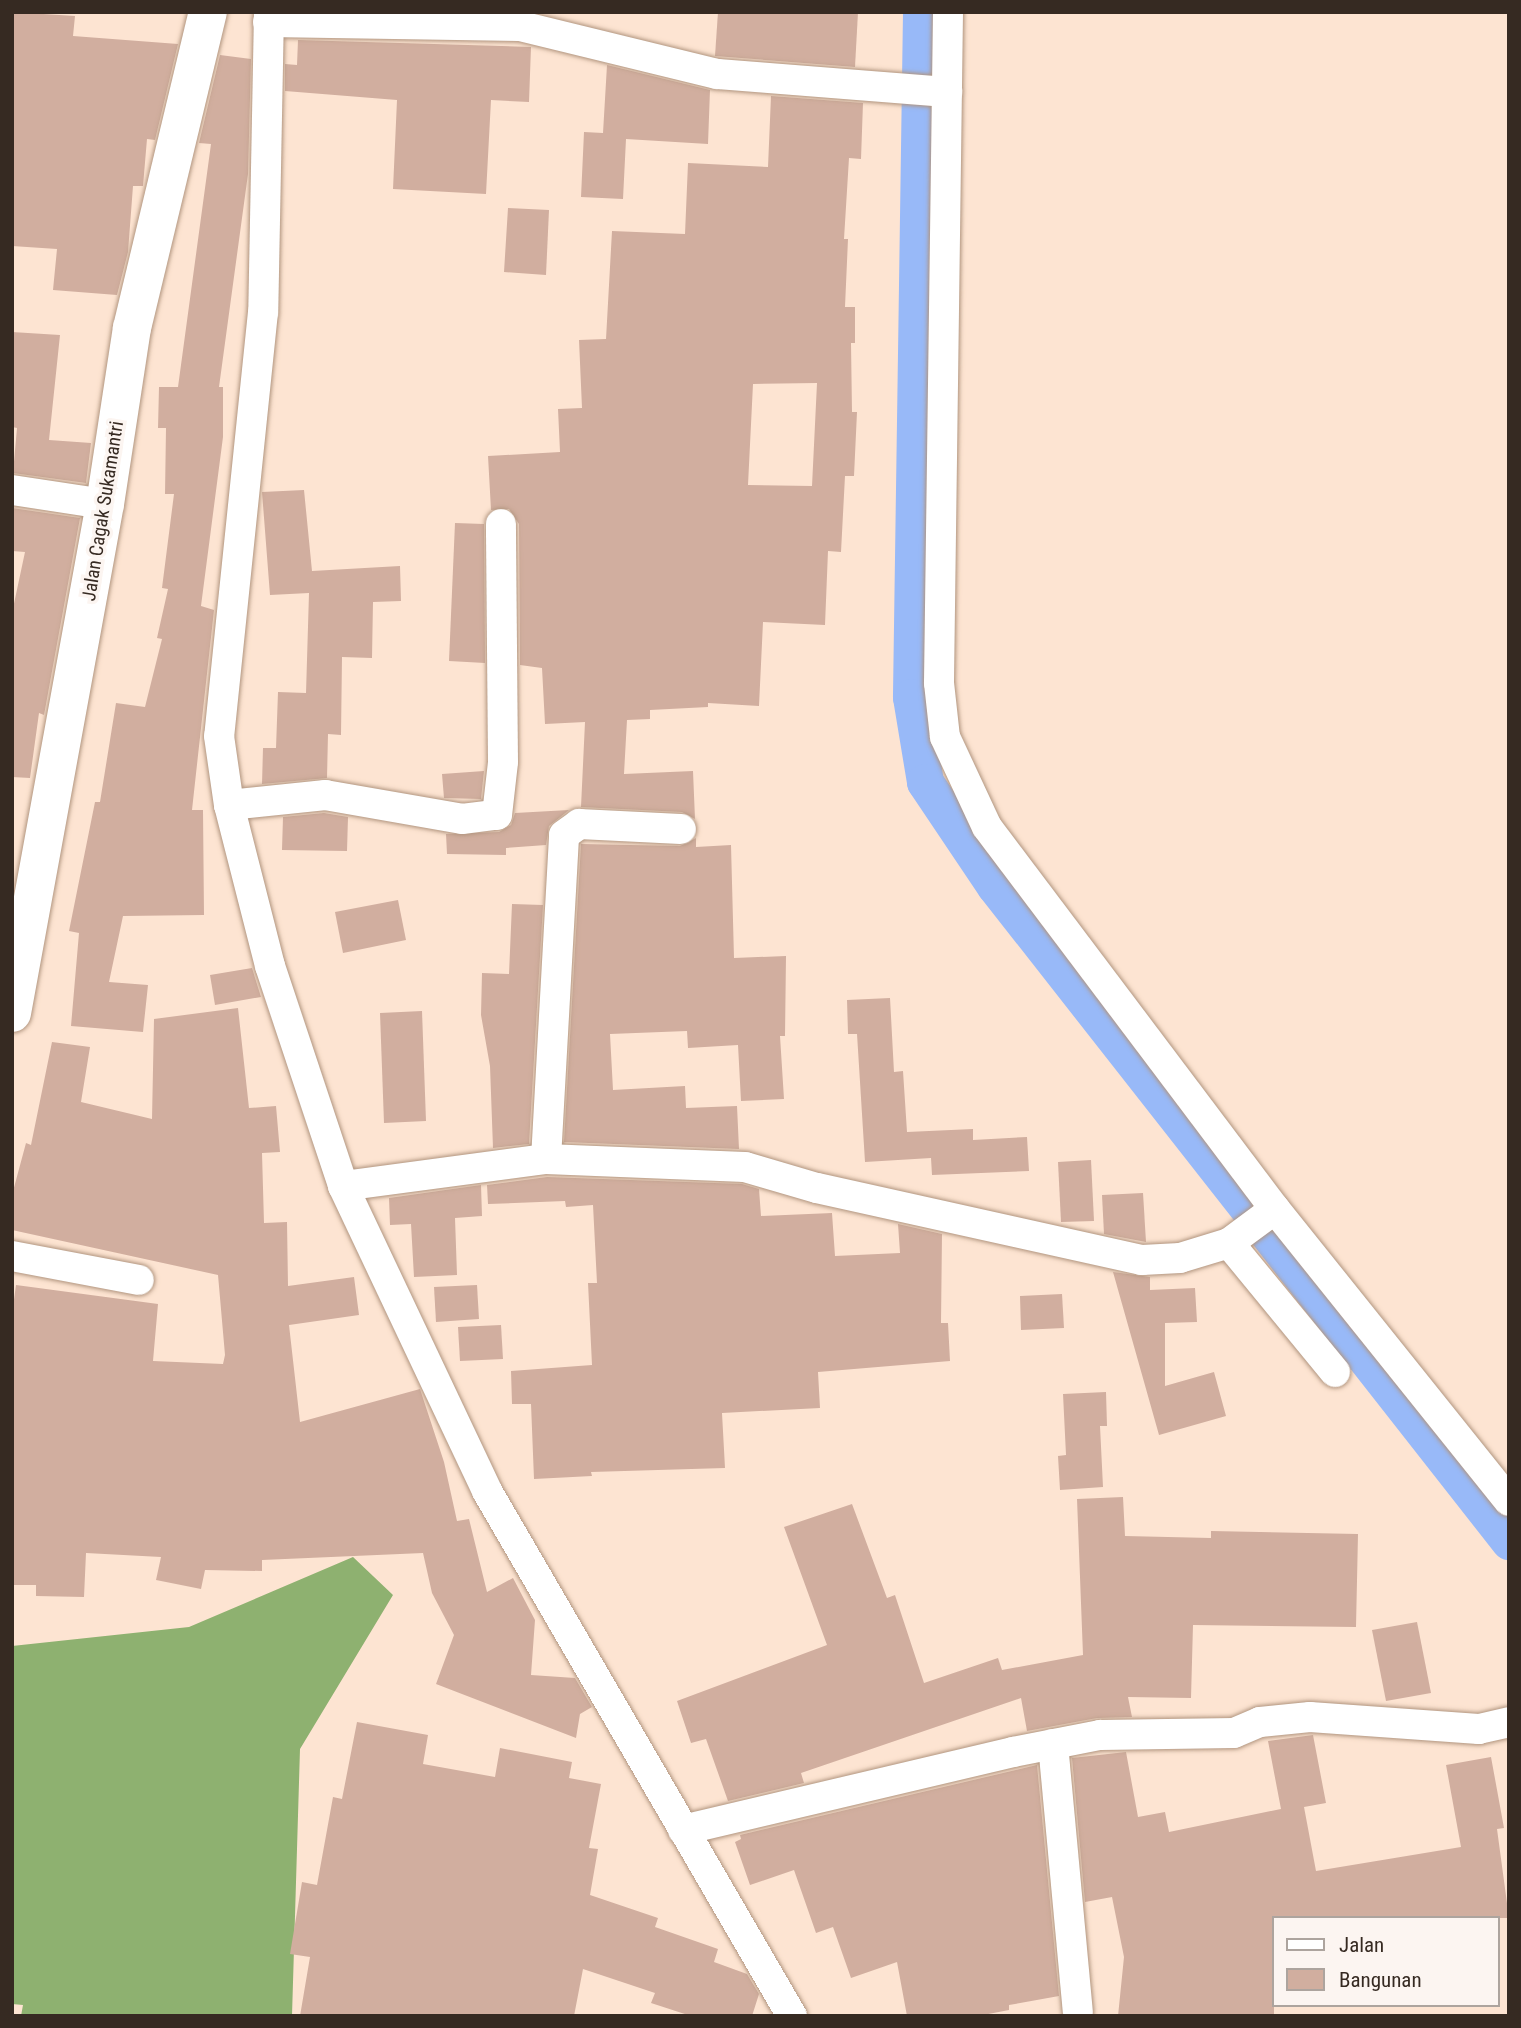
<!DOCTYPE html>
<style>
body{margin:0}
#map{position:relative;width:1521px;height:2028px;overflow:hidden;background:#fde4d2;font-family:"Roboto Condensed",sans-serif}
div>[style]{position:absolute}
[style*='--x']{left:calc(var(--x)*1px);top:calc(var(--y)*1px);width:calc(var(--w)*1px);rotate:calc(var(--a)*1deg)}
.forest>*{inset:0;background:#8eb170}
.canal>*{height:37px;margin:-18.5px;padding:0 18.5px;transform-origin:18.5px;border-radius:18.5px;background:#98b9f8}
.building>*{inset:0;background:#d1ae9f}
.roads{filter:drop-shadow(0 0 2px #b1957f) drop-shadow(0 0 2px #b1957f)}
.street>*{height:30px;margin:-15px;padding:0 15px;transform-origin:15px;border-radius:15px;background:#fff}
.secondary>*{height:38px;margin:-19px;padding:0 19px;transform-origin:19px;border-radius:19px;background:#fff}
span{translate:-50% -50%;white-space:nowrap;text-align:center;line-height:1.15;-webkit-text-stroke:7px #fcf5f1;paint-order:stroke}
.street-label{font-size:19px;color:#362a22}
.frame{position:absolute;inset:0;border:14px solid #362a22;pointer-events:none}
.legend{position:absolute;left:1272px;top:1916px;width:228px;height:91px;box-sizing:border-box;background:#fcf5f1;border:2px solid #ada49e;margin:0;padding:9px 12px;list-style:none;font-size:21px;color:#362a22}
.legend li{display:flex;align-items:center;gap:14px;height:35px}
.legend b{width:35px;border:2px solid #ada49e}
</style>
<div id="map">
<div class="forest">
<i style="clip-path:polygon(353px 1557px,393px 1595px,300px 1749px,292px 2016px,21px 2016px,23px 2005px,12px 2004px,12px 1646px,189px 1627px)"></i>
</div>
<div class="canal">
<i style="--x:921;--y:12;--w:685;--a:90.84"></i>
<i style="--x:911;--y:697;--w:86;--a:80.6"></i>
<i style="--x:925;--y:782;--w:125;--a:56.1"></i>
<i style="--x:995;--y:886;--w:833;--a:51.88"></i>
</div>
<div class="building">
<i style="clip-path:polygon(12px 12px,75px 16px,73px 36px,178px 44px,155px 140px,147px 139px,143px 186px,133px 186px,128px 252px,117px 295px,53px 290px,57px 249px,12px 246px)"></i>
<i style="clip-path:polygon(718px 12px,858px 12px,855px 67px,715px 56px)"></i>
<i style="clip-path:polygon(298px 40px,531px 47px,529px 102px,491px 100px,486px 194px,393px 189px,397px 100px,285px 91px,285px 64px,297px 65px)"></i>
<i style="clip-path:polygon(220px 55px,251px 59px,248px 174px,219px 387px,223px 387px,223px 437px,201px 606px,214px 610px,192px 810px,203px 810px,204px 915px,123px 916px,109px 982px,148px 985px,143px 1032px,71px 1026px,79px 933px,69px 931px,95px 802px,100px 802px,116px 703px,145px 707px,162px 639px,157px 638px,168px 589px,162px 588px,174px 494px,165px 494px,166px 428px,158px 428px,159px 387px,178px 387px,211px 144px,199px 143px)"></i>
<i style="clip-path:polygon(607px 65px,710px 90px,708px 144px,626px 139px,623px 199px,581px 197px,584px 132px,603px 133px)"></i>
<i style="clip-path:polygon(evenodd,771px 96px,863px 103px,861px 159px,849px 158px,844px 239px,848px 239px,845px 307px,855px 307px,855px 343px,851px 343px,852px 412px,857px 412px,854px 476px,845px 476px,841px 552px,828px 551px,825px 625px,763px 622px,759px 706px,708px 703px,708px 707px,650px 710px,650px 719px,627px 720px,624px 774px,693px 771px,695px 819px,682px 812px,581px 807px,585px 722px,545px 724px,542px 668px,520px 665px,519px 524px,509px 509px,491px 510px,488px 456px,560px 452px,558px 409px,582px 408px,579px 340px,606px 339px,612px 231px,685px 234px,688px 163px,768px 167px,771px 96px,817px 383px,812px 486px,748px 485px,753px 384px,817px 383px)"></i>
<i style="clip-path:polygon(508px 208px,549px 210px,546px 275px,504px 272px)"></i>
<i style="clip-path:polygon(12px 332px,60px 335px,49px 440px,91px 443px,86px 483px,13px 473px,17px 428px,12px 427px)"></i>
<i style="clip-path:polygon(304px 490px,312px 571px,400px 566px,401px 601px,373px 602px,372px 658px,342px 657px,341px 735px,328px 734px,327px 778px,262px 784px,263px 748px,276px 748px,278px 692px,306px 693px,309px 593px,270px 595px,262px 492px)"></i>
<i style="clip-path:polygon(12px 508px,80px 518px,44px 715px,39px 713px,30px 778px,12px 777px,12px 613px,25px 552px,12px 551px)"></i>
<i style="clip-path:polygon(455px 523px,484px 524px,485px 663px,449px 661px)"></i>
<i style="clip-path:polygon(484px 771px,481px 799px,444px 798px,442px 774px)"></i>
<i style="clip-path:polygon(569px 810px,549px 826px,546px 845px,506px 848px,506px 855px,447px 854px,446px 834px,499px 832px,511px 825px,515px 813px)"></i>
<i style="clip-path:polygon(324px 813px,348px 817px,347px 851px,282px 850px,283px 817px)"></i>
<i style="clip-path:polygon(696px 838px,696px 847px,731px 845px,734px 958px,786px 956px,785px 1036px,780px 1036px,784px 1099px,741px 1101px,738px 1045px,688px 1048px,687px 1031px,610px 1034px,613px 1090px,685px 1086px,686px 1108px,737px 1106px,739px 1149px,564px 1142px,581px 844px,680px 846px)"></i>
<i style="clip-path:polygon(398px 900px,406px 940px,343px 953px,335px 912px)"></i>
<i style="clip-path:polygon(512px 904px,543px 905px,529px 1144px,493px 1148px,490px 1066px,481px 1015px,482px 973px,509px 974px)"></i>
<i style="clip-path:polygon(252px 968px,261px 997px,215px 1005px,210px 975px)"></i>
<i style="clip-path:polygon(890px 998px,894px 1072px,903px 1071px,907px 1132px,973px 1129px,973px 1140px,1027px 1137px,1029px 1171px,932px 1175px,931px 1158px,865px 1162px,857px 1034px,848px 1034px,847px 1000px)"></i>
<i style="clip-path:polygon(238px 1008px,249px 1108px,276px 1106px,280px 1152px,262px 1153px,264px 1223px,287px 1222px,288px 1286px,354px 1277px,359px 1315px,289px 1325px,300px 1422px,420px 1389px,444px 1462px,457px 1521px,469px 1519px,487px 1592px,513px 1578px,535px 1620px,531px 1675px,575px 1678px,592px 1707px,580px 1714px,576px 1738px,436px 1684px,454px 1635px,432px 1593px,423px 1553px,262px 1560px,262px 1571px,205px 1570px,201px 1589px,156px 1580px,161px 1557px,86px 1553px,84px 1597px,36px 1596px,36px 1585px,12px 1585px,12px 1314px,16px 1285px,158px 1304px,153px 1361px,223px 1364px,225px 1355px,218px 1275px,12px 1230px,12px 1195px,26px 1143px,31px 1145px,52px 1042px,90px 1047px,81px 1102px,152px 1119px,154px 1019px)"></i>
<i style="clip-path:polygon(422px 1011px,426px 1121px,384px 1123px,380px 1013px)"></i>
<i style="clip-path:polygon(1091px 1160px,1094px 1221px,1061px 1222px,1058px 1162px)"></i>
<i style="clip-path:polygon(547px 1177px,742px 1184px,759px 1189px,761px 1216px,832px 1213px,835px 1256px,900px 1253px,898px 1224px,942px 1234px,941px 1323px,948px 1323px,950px 1361px,818px 1372px,820px 1408px,722px 1413px,725px 1468px,591px 1472px,592px 1476px,534px 1479px,531px 1404px,512px 1404px,511px 1371px,592px 1365px,588px 1283px,597px 1283px,593px 1205px,566px 1207px,565px 1201px,488px 1204px,487px 1185px)"></i>
<i style="clip-path:polygon(481px 1185px,482px 1216px,455px 1218px,457px 1275px,414px 1277px,411px 1224px,390px 1225px,389px 1198px)"></i>
<i style="clip-path:polygon(1143px 1193px,1146px 1242px,1104px 1234px,1102px 1195px)"></i>
<i style="clip-path:polygon(1113px 1272px,1150px 1277px,1150px 1290px,1195px 1288px,1197px 1322px,1165px 1323px,1165px 1386px,1214px 1372px,1226px 1416px,1159px 1435px)"></i>
<i style="clip-path:polygon(477px 1285px,479px 1319px,436px 1322px,434px 1287px)"></i>
<i style="clip-path:polygon(1062px 1294px,1064px 1328px,1021px 1330px,1020px 1296px)"></i>
<i style="clip-path:polygon(501px 1325px,503px 1359px,460px 1361px,458px 1327px)"></i>
<i style="clip-path:polygon(1106px 1392px,1107px 1426px,1100px 1426px,1103px 1487px,1060px 1490px,1058px 1456px,1066px 1455px,1063px 1394px)"></i>
<i style="clip-path:polygon(1123px 1497px,1125px 1536px,1211px 1538px,1211px 1531px,1358px 1534px,1356px 1627px,1193px 1625px,1191px 1698px,1128px 1697px,1132px 1717px,1097px 1718px,1027px 1731px,1021px 1698px,801px 1773px,804px 1783px,728px 1801px,706px 1739px,691px 1743px,677px 1701px,827px 1645px,784px 1527px,852px 1504px,887px 1598px,895px 1595px,924px 1683px,998px 1658px,1002px 1670px,1083px 1655px,1077px 1499px)"></i>
<i style="clip-path:polygon(1417px 1622px,1431px 1693px,1386px 1701px,1372px 1630px)"></i>
<i style="clip-path:polygon(357px 1722px,428px 1735px,423px 1764px,495px 1777px,500px 1748px,572px 1762px,569px 1778px,601px 1784px,589px 1848px,598px 1849px,590px 1895px,658px 1918px,655px 1927px,718px 1949px,714px 1962px,747px 1974px,759px 1994px,752px 2016px,691px 2016px,651px 2003px,655px 1993px,583px 1969px,574px 2016px,300px 2016px,310px 1957px,290px 1954px,302px 1882px,317px 1885px,333px 1797px,342px 1799px)"></i>
<i style="clip-path:polygon(1313px 1735px,1326px 1803px,1304px 1807px,1316px 1871px,1461px 1847px,1446px 1765px,1491px 1757px,1504px 1828px,1497px 1829px,1509px 1918px,1274px 1918px,1274px 2016px,1118px 2016px,1124px 1957px,1112px 1897px,1085px 1902px,1072px 1758px,1126px 1752px,1138px 1817px,1165px 1812px,1169px 1832px,1281px 1809px,1268px 1741px)"></i>
<i style="clip-path:polygon(1037px 1765px,1059px 1996px,1009px 2005px,1009px 2010px,978px 2016px,907px 2016px,897px 1962px,851px 1978px,833px 1927px,816px 1933px,794px 1870px,750px 1885px,735px 1842px,741px 1839px,740px 1835px)"></i>
</div>
<div class="roads">
<div class="street">
<i style="--x:269;--y:12;--w:300;--a:91.1"></i>
<i style="--x:263;--y:312;--w:426;--a:95.9"></i>
<i style="--x:219;--y:736;--w:70;--a:81.8"></i>
<i style="--x:229;--y:805;--w:166;--a:75.7"></i>
<i style="--x:270;--y:966;--w:232;--a:71.6"></i>
<i style="--x:343;--y:1186;--w:337;--a:64.7"></i>
<i style="--x:487;--y:1491;--w:607;--a:59.85"></i>
<i style="--x:948;--y:12;--w:671;--a:90.77"></i>
<i style="--x:939;--y:683;--w:54;--a:83.7"></i>
<i style="--x:945;--y:737;--w:99;--a:65"></i>
<i style="--x:987;--y:827;--w:478;--a:53"></i>
<i style="--x:1275;--y:1209;--w:374;--a:51.3"></i>
<i style="--x:268;--y:22;--w:252;--a:0.9"></i>
<i style="--x:520;--y:26;--w:203;--a:13.7"></i>
<i style="--x:717;--y:74;--w:231;--a:4.5"></i>
<i style="--x:12;--y:490;--w:94;--a:8.6"></i>
<i style="--x:229;--y:805;--w:97;--a:-5.9"></i>
<i style="--x:325;--y:795;--w:139;--a:9.9"></i>
<i style="--x:462;--y:819;--w:35;--a:-7"></i>
<i style="--x:497;--y:815;--w:53;--a:-83.5"></i>
<i style="--x:503;--y:762;--w:238;--a:-90.5"></i>
<i style="--x:546;--y:1159;--w:324;--a:-86.8"></i>
<i style="--x:564;--y:835;--w:19;--a:-36"></i>
<i style="--x:579;--y:824;--w:102;--a:2.8"></i>
<i style="--x:343;--y:1186;--w:205;--a:-7.6"></i>
<i style="--x:546;--y:1159;--w:199;--a:2.3"></i>
<i style="--x:745;--y:1167;--w:75;--a:16.3"></i>
<i style="--x:817;--y:1188;--w:333;--a:12.5"></i>
<i style="--x:1142;--y:1260;--w:38;--a:-3"></i>
<i style="--x:1180;--y:1258;--w:51;--a:-17"></i>
<i style="--x:1229;--y:1243;--w:57;--a:-36.5"></i>
<i style="--x:1229;--y:1243;--w:167;--a:50.6"></i>
<i style="--x:12;--y:1256;--w:129;--a:10.7"></i>
<i style="--x:1053;--y:1744;--w:269;--a:84.7"></i>
<i style="--x:683;--y:1830;--w:339;--a:-13.3"></i>
<i style="--x:1013;--y:1752;--w:89;--a:-11.1"></i>
<i style="--x:1100;--y:1735;--w:134;--a:-0.9"></i>
<i style="--x:1234;--y:1733;--w:28;--a:-23"></i>
<i style="--x:1260;--y:1722;--w:50;--a:-5.7"></i>
<i style="--x:1310;--y:1717;--w:169;--a:4.1"></i>
<i style="--x:1479;--y:1729;--w:31;--a:-13"></i>
</div>
<div class="secondary">
<i style="--x:12;--y:1013;--w:517;--a:-79.65"></i>
<i style="--x:105;--y:504;--w:178;--a:-81.3"></i>
<i style="--x:132;--y:328;--w:325;--a:-76.5"></i>
</div>
</div>
<div class="street-label">
<span style="left:103px;top:511px;rotate:-81deg">Jalan Cagak Sukamantri</span>
</div>
<div class="frame"></div>
<ul class="legend">
<li><b style="height:9px;background:#fff"></b>Jalan</li>
<li><b style="height:19px;background:#d1ae9f"></b>Bangunan</li>
</ul>
</div>
